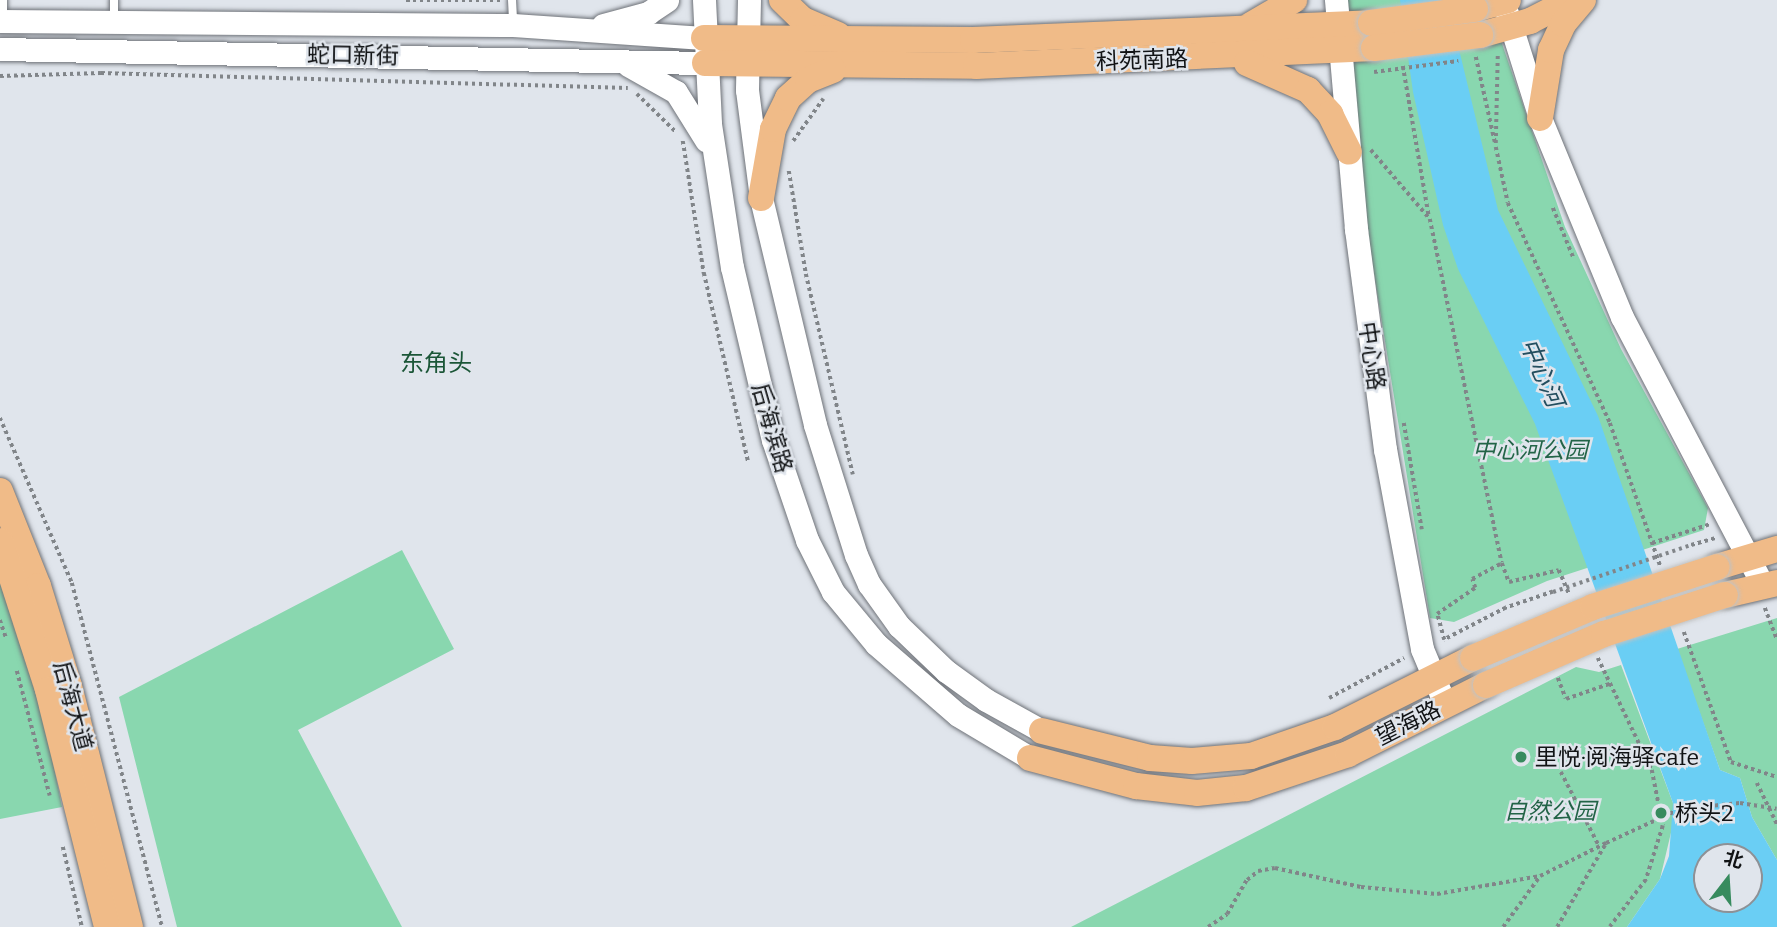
<!DOCTYPE html>
<meta charset="utf-8">
<style>
body{margin:0}
#map{position:relative;width:1777px;height:927px;overflow:hidden;background:#e0e5ec;font-family:Bitter,"Noto Sans SC",serif}
div>[style]{position:absolute}
[style*='--x']{left:calc(var(--x)*1px);top:calc(var(--y)*1px);width:calc(var(--w)*1px);rotate:calc(var(--a)*1deg)}
.green>*{inset:0;background:#89d7af}
.water>*{inset:0;background:#6acef4}
.path>*{height:3.5px;margin-top:-1.75px;transform-origin:0;background:repeating-linear-gradient(90deg,#818589 0 3.5px,transparent 0 7px)}
.roads{filter:drop-shadow(0 0 2px #6e7278) drop-shadow(0 0 2px #6e7278)}
.service>*{height:8px;margin:-4px;padding:0 4px;transform-origin:4px;border-radius:4px;background:#fff}
.secondary>*{height:23px;margin:-11.5px;padding:0 11.5px;transform-origin:11.5px;border-radius:11.5px;background:#fff}
.primary>*{height:26px;margin:-13px;padding:0 13px;transform-origin:13px;border-radius:13px;background:#f0bb88}
.path-bridge>*{height:3.5px;margin-top:-1.75px;transform-origin:0;background:repeating-linear-gradient(90deg,#818589 0 3.5px,transparent 0 7px)}
.bridges{filter:drop-shadow(0 0 2px #c1c2c2) drop-shadow(0 0 2px #c1c2c2)}
.primary-bridge>*{height:26px;margin:-13px;padding:0 13px;transform-origin:13px;border-radius:13px;background:#f0bb88}
.dots>*{width:19px;height:19px;translate:-50% -50%;box-sizing:border-box;border:4px solid #e0e5ec;border-radius:50%}
span{translate:-50% -50%;white-space:nowrap;text-align:center;line-height:1.15;-webkit-text-stroke:5px #e0e5ec;paint-order:stroke}
.street-label{font-size:23px;color:#111315}
.park-label{font-size:23px;color:#226447;font-style:italic}
.poi-label{font-size:23px;color:#111315}
.left{translate:0 -50%;text-align:left}
.neighbourhood-label{font-size:24px;color:#1b5637}
.water-label{font-size:24px;color:#234e5f;font-style:italic}
.north{position:absolute;left:1693px;top:843px;width:70px;height:70px;box-sizing:border-box;background:#e0e5ec;border:2px solid #8d9196;border-radius:50%;rotate:17deg;font-size:19px;font-weight:700;line-height:28px;text-align:center;color:#111315}
.north::after{content:'';display:block;margin:auto;width:24px;height:32px;background:#378b5e;clip-path:polygon(50% 0,100% 100%,50% 72%,0 100%)}
</style>
<div id="map">
<div class="green">
<i style="clip-path:polygon(1346px 0,1487px 0,1565px 227px,1621px 349px,1708px 508px,1704px 530px,1547px 581px,1454px 622px,1430px 618px,1370px 249px)"></i>
<i style="clip-path:polygon(402px 550px,454px 649px,298px 730px,402px 927px,177px 927px,119px 697px)"></i>
<i style="clip-path:polygon(0 582px,39px 693px,62px 807px,0 819px)"></i>
<i style="clip-path:polygon(1777px 618px,1777px 860px,1752px 817px,1740px 778px,1720px 770px,1677px 649px)"></i>
<i style="clip-path:polygon(1621px 665px,1673px 803px,1674px 820px,1660px 879px,1627px 927px,1071px 927px,1576px 667px,1599px 672px)"></i>
</div>
<div class="water">
<i style="clip-path:polygon(evenodd,1400px 0,1447px 0,1498px 210px,1598px 416px,1720px 770px,1740px 778px,1752px 817px,1777px 860px,1777px 927px,1627px 927px,1660px 879px,1669px 856px,1673px 803px,1535px 424px,1458px 269px,1443px 225px,1413px 92px,1400px 0,1707px 857px,1749px 857px,1749px 899px,1707px 899px,1707px 857px)"></i>
</div>
<div class="path">
<i style="--x:406;--y:0;--w:96;--a:0"></i>
<i style="--x:1498;--y:56;--w:91;--a:91.3"></i>
<i style="--x:1496;--y:147;--w:57;--a:77.9"></i>
<i style="--x:1508;--y:203;--w:242;--a:65.1"></i>
<i style="--x:1610;--y:423;--w:151;--a:70.6"></i>
<i style="--x:1476;--y:57;--w:87;--a:77.4"></i>
<i style="--x:1403;--y:66;--w:153;--a:80.2"></i>
<i style="--x:0;--y:76;--w:101;--a:-1.7"></i>
<i style="--x:101;--y:73;--w:527;--a:1.63"></i>
<i style="--x:637;--y:94;--w:54;--a:44.3"></i>
<i style="--x:683;--y:141;--w:134;--a:81"></i>
<i style="--x:704;--y:273;--w:193;--a:76.8"></i>
<i style="--x:793;--y:141;--w:52;--a:-54.5"></i>
<i style="--x:1371;--y:150;--w:91;--a:49.5"></i>
<i style="--x:1430;--y:219;--w:351;--a:78.2"></i>
<i style="--x:789;--y:171;--w:104;--a:80.6"></i>
<i style="--x:806;--y:274;--w:206;--a:76.8"></i>
<i style="--x:1553;--y:208;--w:55;--a:67.6"></i>
<i style="--x:0;--y:418;--w:180;--a:66.4"></i>
<i style="--x:72;--y:583;--w:356;--a:75.3"></i>
<i style="--x:1404;--y:423;--w:108;--a:80.4"></i>
<i style="--x:1652;--y:543;--w:61;--a:-18.1"></i>
<i style="--x:1691;--y:545;--w:25;--a:-16"></i>
<i style="--x:1553;--y:592;--w:50;--a:161.2"></i>
<i style="--x:1506;--y:608;--w:70;--a:152.7"></i>
<i style="--x:1444;--y:640;--w:27;--a:-105"></i>
<i style="--x:1437;--y:614;--w:46;--a:-34.4"></i>
<i style="--x:1475;--y:588;--w:9;--a:-108"></i>
<i style="--x:1472;--y:579;--w:34;--a:-28"></i>
<i style="--x:1502;--y:563;--w:20;--a:70"></i>
<i style="--x:1509;--y:582;--w:51;--a:-13.5"></i>
<i style="--x:1559;--y:570;--w:25;--a:67"></i>
<i style="--x:1765;--y:608;--w:34;--a:69"></i>
<i style="--x:0;--y:620;--w:18;--a:71"></i>
<i style="--x:1684;--y:632;--w:138;--a:70.1"></i>
<i style="--x:1731;--y:762;--w:48;--a:18.1"></i>
<i style="--x:1598;--y:658;--w:124;--a:64.3"></i>
<i style="--x:1652;--y:770;--w:57;--a:78.9"></i>
<i style="--x:1663;--y:826;--w:57;--a:107.5"></i>
<i style="--x:1646;--y:880;--w:59;--a:127.5"></i>
<i style="--x:17;--y:671;--w:129;--a:75.2"></i>
<i style="--x:1558;--y:678;--w:22;--a:69"></i>
<i style="--x:1566;--y:699;--w:46;--a:-19.2"></i>
<i style="--x:1329;--y:698;--w:85;--a:-28.1"></i>
<i style="--x:1561;--y:772;--w:83;--a:62.8"></i>
<i style="--x:1757;--y:783;--w:46;--a:64"></i>
<i style="--x:63;--y:847;--w:82;--a:76.6"></i>
<i style="--x:1208;--y:927;--w:23;--a:-34"></i>
<i style="--x:1227;--y:914;--w:39;--a:-60"></i>
<i style="--x:1247;--y:880;--w:14;--a:-39"></i>
<i style="--x:1258;--y:871;--w:17;--a:-10"></i>
<i style="--x:1275;--y:868;--w:88;--a:12.5"></i>
<i style="--x:1361;--y:887;--w:76;--a:5.3"></i>
<i style="--x:1437;--y:894;--w:105;--a:-9.9"></i>
<i style="--x:1503;--y:927;--w:63;--a:-54"></i>
<i style="--x:1540;--y:876;--w:74;--a:-26.6"></i>
<i style="--x:1557;--y:927;--w:95;--a:-59.7"></i>
</div>
<div class="roads">
<div class="service">
<i style="--x:3;--y:0;--w:18;--a:90"></i>
<i style="--x:114;--y:0;--w:19;--a:90"></i>
<i style="--x:512;--y:0;--w:22;--a:87"></i>
</div>
<div class="secondary">
<i style="--x:704;--y:0;--w:124;--a:87.2"></i>
<i style="--x:710;--y:124;--w:145;--a:81.3"></i>
<i style="--x:732;--y:267;--w:178;--a:76.7"></i>
<i style="--x:773;--y:440;--w:106;--a:71.2"></i>
<i style="--x:807;--y:540;--w:58;--a:63.4"></i>
<i style="--x:833;--y:592;--w:67;--a:50.4"></i>
<i style="--x:876;--y:644;--w:108;--a:40.9"></i>
<i style="--x:958;--y:715;--w:84;--a:30.8"></i>
<i style="--x:749;--y:0;--w:90;--a:91.3"></i>
<i style="--x:747;--y:90;--w:109;--a:82.6"></i>
<i style="--x:761;--y:198;--w:233;--a:76.6"></i>
<i style="--x:815;--y:425;--w:136;--a:72.5"></i>
<i style="--x:856;--y:555;--w:32;--a:66"></i>
<i style="--x:869;--y:584;--w:52;--a:54.5"></i>
<i style="--x:899;--y:626;--w:65;--a:43.8"></i>
<i style="--x:946;--y:671;--w:49;--a:35.9"></i>
<i style="--x:986;--y:700;--w:64;--a:29"></i>
<i style="--x:1336;--y:0;--w:230;--a:85"></i>
<i style="--x:1356;--y:229;--w:222;--a:82.5"></i>
<i style="--x:1385;--y:449;--w:203;--a:79.5"></i>
<i style="--x:1422;--y:649;--w:60;--a:67.3"></i>
<i style="--x:1506;--y:10;--w:113;--a:72.5"></i>
<i style="--x:1540;--y:118;--w:215;--a:67.6"></i>
<i style="--x:1622;--y:317;--w:304;--a:62.3"></i>
<i style="--x:0;--y:21;--w:513;--a:0.45"></i>
<i style="--x:513;--y:25;--w:191;--a:3.9"></i>
<i style="--x:603;--y:25;--w:47;--a:-14.9"></i>
<i style="--x:648;--y:13;--w:23;--a:-34"></i>
<i style="--x:0;--y:49;--w:705;--a:1.14"></i>
<i style="--x:628;--y:65;--w:55;--a:29.4"></i>
<i style="--x:676;--y:92;--w:57;--a:58"></i>
</div>
<div class="primary">
<i style="--x:782;--y:0;--w:29;--a:44"></i>
<i style="--x:803;--y:20;--w:38;--a:23"></i>
<i style="--x:1475;--y:9;--w:34;--a:-15"></i>
<i style="--x:1251;--y:25;--w:50;--a:-30.2"></i>
<i style="--x:1480;--y:35;--w:52;--a:-15.6"></i>
<i style="--x:1530;--y:21;--w:46;--a:-27.1"></i>
<i style="--x:704;--y:38;--w:269;--a:0.4"></i>
<i style="--x:973;--y:40;--w:398;--a:-2.4"></i>
<i style="--x:705;--y:63;--w:271;--a:0.6"></i>
<i style="--x:976;--y:66;--w:398;--a:-2.6"></i>
<i style="--x:1247;--y:63;--w:67;--a:23.9"></i>
<i style="--x:1308;--y:90;--w:33;--a:47"></i>
<i style="--x:1330;--y:114;--w:42;--a:63.4"></i>
<i style="--x:1540;--y:118;--w:69;--a:-80.8"></i>
<i style="--x:1551;--y:50;--w:29;--a:-65"></i>
<i style="--x:1563;--y:24;--w:31;--a:-50"></i>
<i style="--x:761;--y:198;--w:70;--a:-80.1"></i>
<i style="--x:773;--y:129;--w:34;--a:-64"></i>
<i style="--x:788;--y:98;--w:27;--a:-42"></i>
<i style="--x:808;--y:80;--w:27;--a:-22"></i>
<i style="--x:0;--y:491;--w:102;--a:68.2"></i>
<i style="--x:38;--y:586;--w:105;--a:72.8"></i>
<i style="--x:69;--y:686;--w:249;--a:75.8"></i>
<i style="--x:0;--y:541;--w:157;--a:72.1"></i>
<i style="--x:48;--y:690;--w:244;--a:76"></i>
<i style="--x:1717;--y:567;--w:63;--a:-16.7"></i>
<i style="--x:1725;--y:595;--w:53;--a:-13"></i>
<i style="--x:1042;--y:731;--w:111;--a:14"></i>
<i style="--x:1150;--y:758;--w:42;--a:4.1"></i>
<i style="--x:1192;--y:761;--w:59;--a:-4.8"></i>
<i style="--x:1251;--y:756;--w:89;--a:-19"></i>
<i style="--x:1335;--y:727;--w:154;--a:-26.6"></i>
<i style="--x:1030;--y:758;--w:110;--a:14.8"></i>
<i style="--x:1136;--y:786;--w:61;--a:6.5"></i>
<i style="--x:1197;--y:793;--w:49;--a:-5.8"></i>
<i style="--x:1246;--y:788;--w:108;--a:-18.4"></i>
<i style="--x:1348;--y:754;--w:154;--a:-26.6"></i>
</div>
</div>
<div class="path-bridge">
<i style="--x:1374;--y:72;--w:85;--a:-7.5"></i>
<i style="--x:1553;--y:592;--w:146;--a:-18.8"></i>
<i style="--x:1606;--y:843;--w:81;--a:-24.7"></i>
<i style="--x:1680;--y:809;--w:60;--a:-5.7"></i>
<i style="--x:1740;--y:803;--w:37;--a:9"></i>
</div>
<div class="bridges">
<div class="primary-bridge">
<i style="--x:1371;--y:23;--w:105;--a:-7.7"></i>
<i style="--x:1374;--y:48;--w:107;--a:-7"></i>
<i style="--x:1473;--y:658;--w:130;--a:-23"></i>
<i style="--x:1593;--y:607;--w:130;--a:-17.9"></i>
<i style="--x:1486;--y:685;--w:129;--a:-23.4"></i>
<i style="--x:1604;--y:634;--w:127;--a:-17.9"></i>
</div>
</div>
<div class="dots">
<i style="left:1521px;top:757px;background:#378b5e"></i>
<i style="left:1661px;top:813px;background:#378b5e"></i>
</div>
<div class="street-label">
<span style="left:353px;top:55px;rotate:1deg">蛇口新街</span>
<span style="left:1142px;top:60px;rotate:-2deg">科苑南路</span>
<span style="left:1372px;top:356px;rotate:82deg">中心路</span>
<span style="left:772px;top:428px;rotate:74deg">后海滨路</span>
<span style="left:73px;top:706px;rotate:75deg">后海大道</span>
<span style="left:1408px;top:723px;rotate:-27deg">望海路</span>
</div>
<div class="park-label">
<span style="left:1530px;top:450px">中心河公园</span>
<span style="left:1550px;top:811px">自然公园</span>
</div>
<div class="poi-label">
<span class="left" style="left:1535px;top:757px">里悦·阅海驿cafe</span>
<span class="left" style="left:1675px;top:813px">桥头2</span>
</div>
<div class="neighbourhood-label">
<span style="left:436px;top:364px">东角头</span>
</div>
<div class="water-label">
<span style="left:1541px;top:373px;rotate:66deg">中心河</span>
</div>
<div class="north">北</div>
</div>
